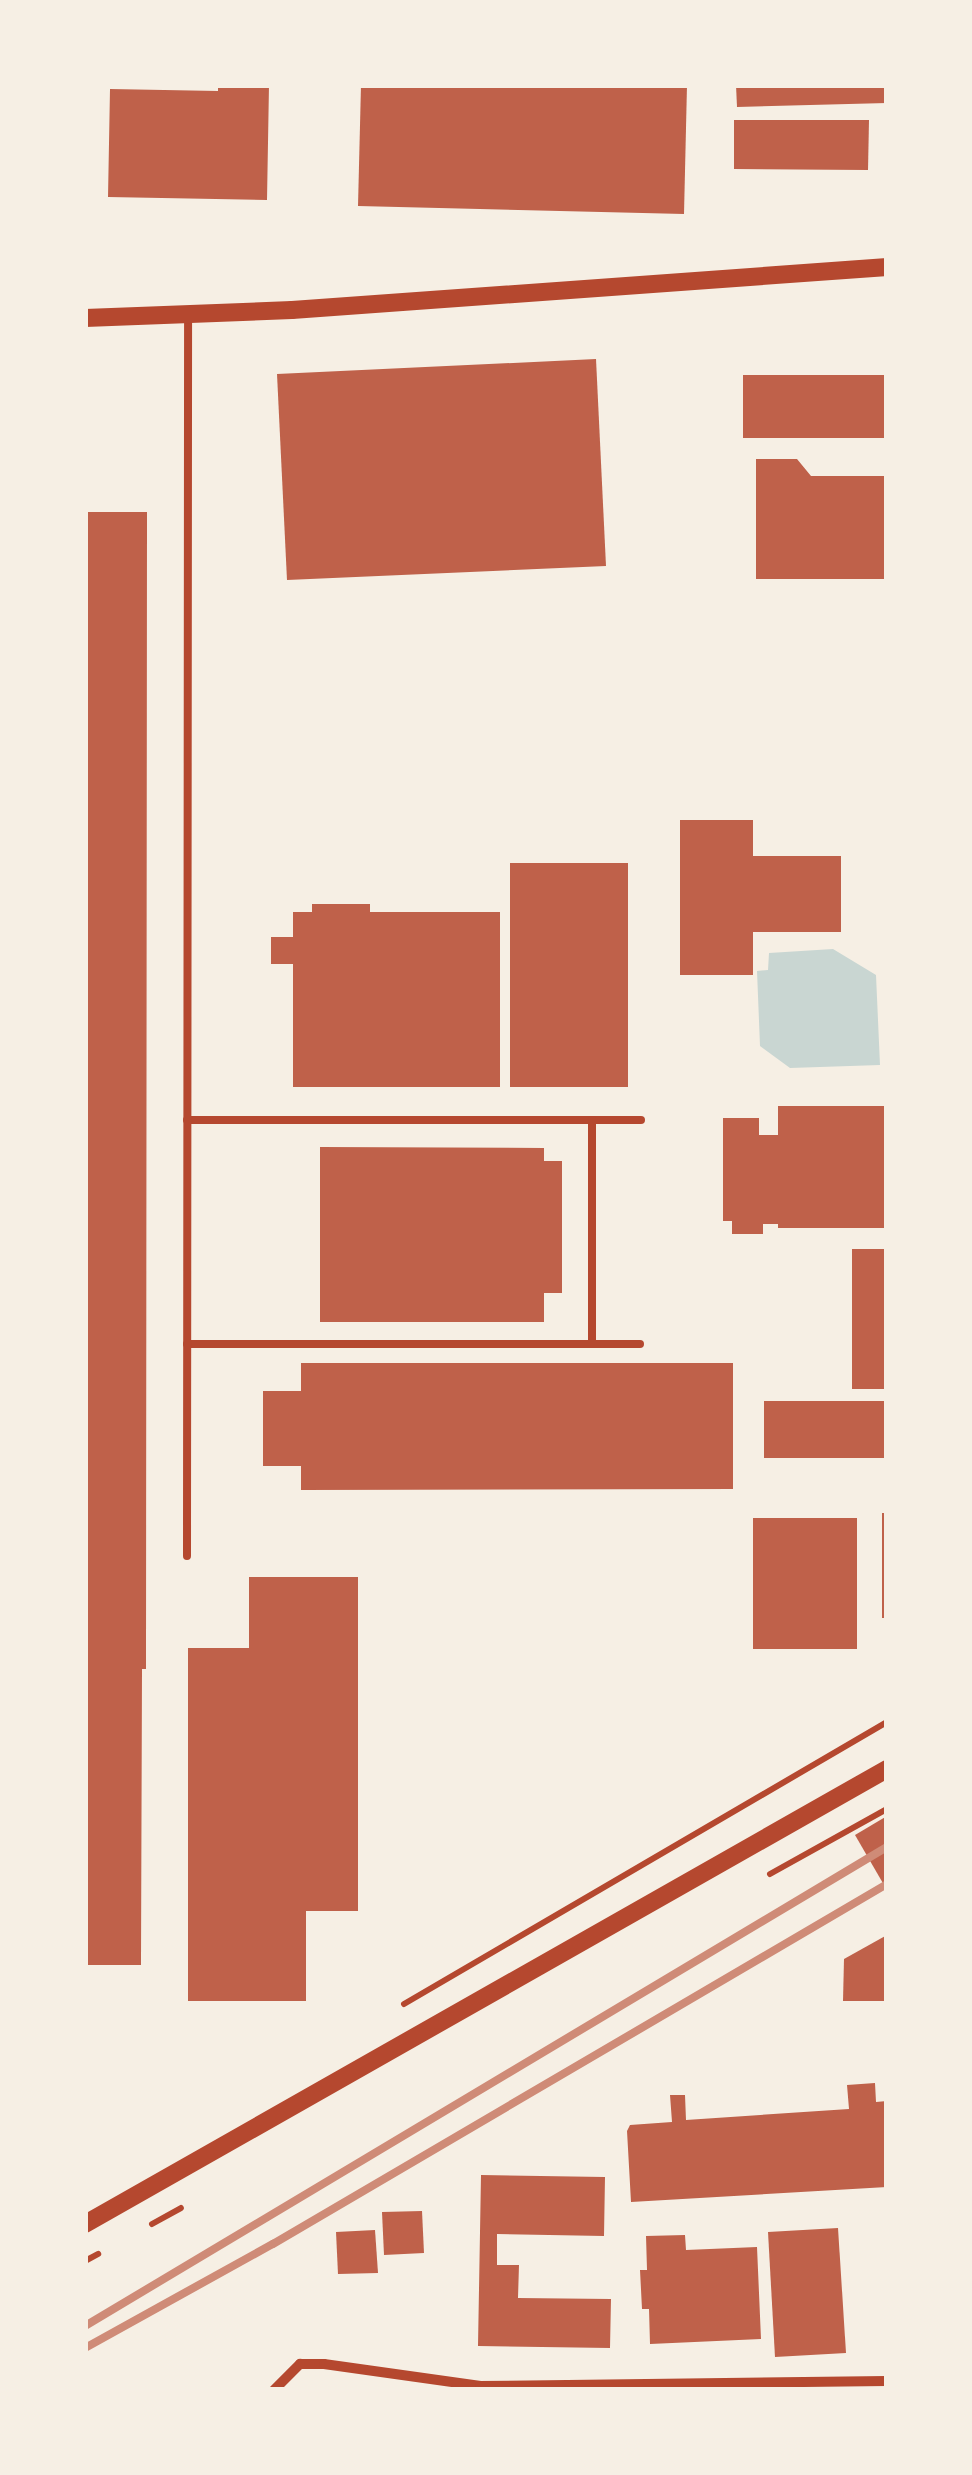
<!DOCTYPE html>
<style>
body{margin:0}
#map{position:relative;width:972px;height:2475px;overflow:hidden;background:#f6efe4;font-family:"Playfair Display",serif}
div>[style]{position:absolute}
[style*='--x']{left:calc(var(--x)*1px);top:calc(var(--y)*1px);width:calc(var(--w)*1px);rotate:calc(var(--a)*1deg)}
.water>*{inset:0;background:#c9d6d2}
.building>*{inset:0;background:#bf614a}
.path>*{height:6px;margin:-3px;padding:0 3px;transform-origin:3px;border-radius:3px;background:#b5482f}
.service>*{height:8px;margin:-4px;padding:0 4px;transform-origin:4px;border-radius:4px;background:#b5482f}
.minor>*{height:10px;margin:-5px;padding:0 5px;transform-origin:5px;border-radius:5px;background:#b5482f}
.tertiary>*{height:18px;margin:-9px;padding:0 9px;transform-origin:9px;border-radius:9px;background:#b5482f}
.rail>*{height:8px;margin:-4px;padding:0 4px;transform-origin:4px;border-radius:4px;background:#cf8b77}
span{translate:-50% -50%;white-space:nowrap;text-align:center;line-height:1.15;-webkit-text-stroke:10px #f6efe4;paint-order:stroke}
.frame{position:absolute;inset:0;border:88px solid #f6efe4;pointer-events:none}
</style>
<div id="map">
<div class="water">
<i style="clip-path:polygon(833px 949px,876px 975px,880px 1065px,790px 1068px,760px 1046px,757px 971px,768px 970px,769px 953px)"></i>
</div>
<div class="building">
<i style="clip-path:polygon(218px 85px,269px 85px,267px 200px,108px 197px,110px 89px,218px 91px)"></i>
<i style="clip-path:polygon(361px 85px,687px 85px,684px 214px,358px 206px)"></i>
<i style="clip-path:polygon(736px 85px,887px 85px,887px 103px,737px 107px)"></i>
<i style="clip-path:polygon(734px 120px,869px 120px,868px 170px,734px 169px)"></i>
<i style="clip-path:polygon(596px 359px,606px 566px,287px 580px,277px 374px)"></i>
<i style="clip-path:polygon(743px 375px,885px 375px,885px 438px,743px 438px)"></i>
<i style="clip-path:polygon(756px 459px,797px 459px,811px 476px,886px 476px,886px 579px,756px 579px)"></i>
<i style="clip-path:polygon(85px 512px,147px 512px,146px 1669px,142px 1669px,141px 1965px,85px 1965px)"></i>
<i style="clip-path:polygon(680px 820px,753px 820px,753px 856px,841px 856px,841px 932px,753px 932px,753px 975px,680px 975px)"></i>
<i style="clip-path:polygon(510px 863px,628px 863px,628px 1087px,510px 1087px)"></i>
<i style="clip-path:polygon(312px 904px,370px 904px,370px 912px,500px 912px,500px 1087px,293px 1087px,293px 964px,271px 964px,271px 937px,293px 937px,293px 912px,312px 912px)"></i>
<i style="clip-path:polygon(778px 1106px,887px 1106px,887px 1228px,778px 1228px,778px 1224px,763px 1224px,763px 1234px,732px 1234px,732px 1221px,723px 1221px,723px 1118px,759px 1118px,759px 1135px,778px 1135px)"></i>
<i style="clip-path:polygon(320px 1147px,544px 1148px,544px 1161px,562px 1161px,562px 1293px,544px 1293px,544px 1322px,320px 1322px)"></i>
<i style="clip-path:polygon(852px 1249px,887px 1249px,887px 1389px,852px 1389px)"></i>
<i style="clip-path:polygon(301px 1363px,733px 1363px,733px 1489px,301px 1490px,301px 1466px,263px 1466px,263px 1391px,301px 1391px)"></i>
<i style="clip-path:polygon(764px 1401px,887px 1401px,887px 1458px,764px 1458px)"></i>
<i style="clip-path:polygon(882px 1513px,887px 1513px,887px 1618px,882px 1618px)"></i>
<i style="clip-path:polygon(753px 1518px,857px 1518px,857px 1649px,753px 1649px)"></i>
<i style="clip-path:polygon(249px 1577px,358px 1577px,358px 1911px,306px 1911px,306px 2001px,188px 2001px,188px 1648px,249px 1648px)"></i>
<i style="clip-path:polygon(887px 1816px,887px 1884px,884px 1885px,855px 1835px)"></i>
<i style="clip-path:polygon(887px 1935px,887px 2001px,843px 2001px,844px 1959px)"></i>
<i style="clip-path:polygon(875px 2083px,876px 2102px,887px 2101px,887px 2187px,631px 2202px,627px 2131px,630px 2125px,672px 2122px,670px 2095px,685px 2095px,686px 2120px,849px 2109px,847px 2085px)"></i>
<i style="clip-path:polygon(481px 2175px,605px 2177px,604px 2236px,497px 2234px,497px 2265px,519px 2265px,518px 2298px,611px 2299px,610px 2348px,478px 2346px)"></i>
<i style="clip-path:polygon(422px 2211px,424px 2253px,384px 2255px,382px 2212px)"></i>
<i style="clip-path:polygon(838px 2228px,846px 2353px,775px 2357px,768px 2232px)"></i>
<i style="clip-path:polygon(375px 2230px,378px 2273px,338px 2274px,336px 2232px)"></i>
<i style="clip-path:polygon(685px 2235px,686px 2250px,757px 2247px,761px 2339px,650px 2344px,649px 2309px,642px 2309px,640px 2270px,647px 2270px,646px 2236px)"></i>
</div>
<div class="path">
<i style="--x:770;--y:1874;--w:134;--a:-29.1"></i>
<i style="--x:404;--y:2004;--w:559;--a:-30.28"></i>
<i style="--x:152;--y:2224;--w:33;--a:-29"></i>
<i style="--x:85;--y:2261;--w:15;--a:-28"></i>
</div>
<div class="service">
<i style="--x:187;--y:1120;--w:454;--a:0"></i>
<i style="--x:592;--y:1120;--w:224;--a:90"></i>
<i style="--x:187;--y:1344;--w:453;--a:0"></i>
<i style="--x:187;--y:1556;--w:1240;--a:-89.95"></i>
</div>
<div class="minor">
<i style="--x:274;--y:2390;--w:37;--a:-45"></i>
<i style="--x:300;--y:2364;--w:24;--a:0"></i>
<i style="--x:324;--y:2364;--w:158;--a:8"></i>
<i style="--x:480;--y:2386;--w:407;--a:-0.7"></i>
</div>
<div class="tertiary">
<i style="--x:85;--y:318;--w:207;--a:-2.2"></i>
<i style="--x:292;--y:310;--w:597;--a:-4.13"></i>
<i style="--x:85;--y:2224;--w:922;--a:-29.57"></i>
</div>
<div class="rail">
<i style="--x:85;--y:2326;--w:934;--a:-30.85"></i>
<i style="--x:85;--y:2348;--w:215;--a:-29"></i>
<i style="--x:273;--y:2244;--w:712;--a:-30.38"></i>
</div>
<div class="frame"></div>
</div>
